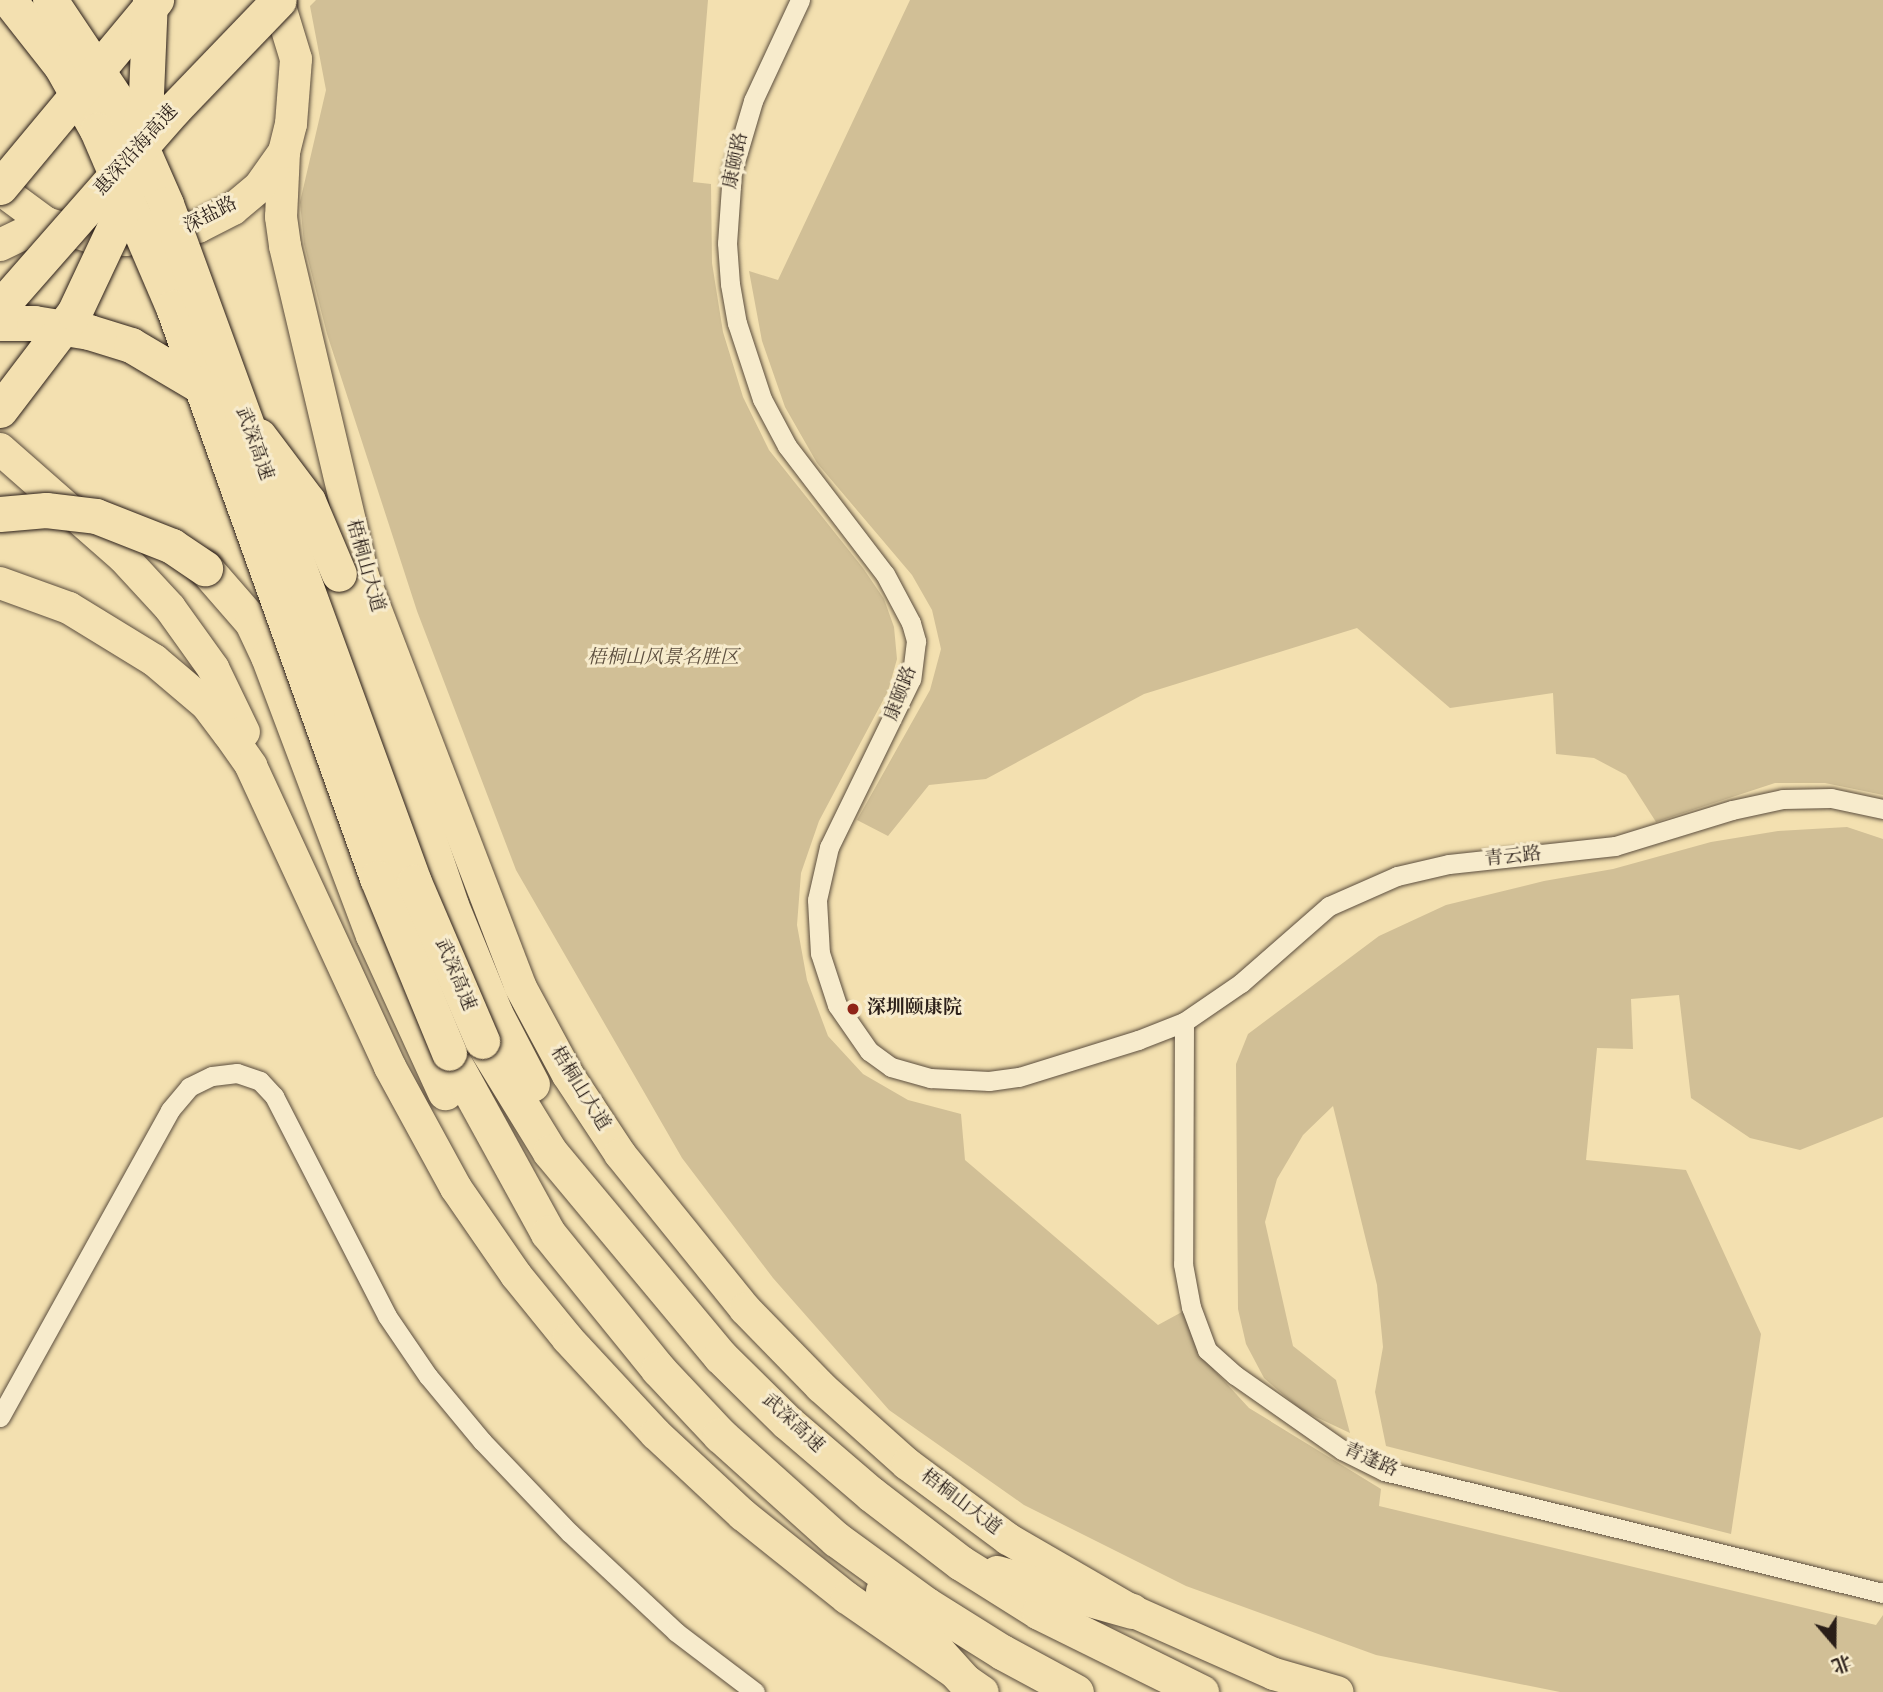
<!DOCTYPE html>
<meta charset="utf-8">
<style>
body{margin:0}
#map{position:relative;width:1883px;height:1692px;overflow:hidden;background:#f3e0b0;font-family:Vollkorn,"Noto Serif SC",serif}
div>[style]{position:absolute}
[style*='--x']{left:calc(var(--x)*1px);top:calc(var(--y)*1px);width:calc(var(--w)*1px);rotate:calc(var(--a)*1deg)}
.green>*{inset:0;background:#d1bf96}
.roads{filter:drop-shadow(0 0 2px #5c4e3e) drop-shadow(0 0 2px #5c4e3e)}
.street>*{height:19px;margin:-9.5px;padding:0 9.5px;transform-origin:9.5px;border-radius:9.5px;background:#f7ebcc}
.primary>*{height:32px;margin:-16px;padding:0 16px;transform-origin:16px;border-radius:16px;background:#f3e0b0}
.highway>*{height:35px;margin:-17.5px;padding:0 17.5px;transform-origin:17.5px;border-radius:17.5px;background:#f3e0b0}
.bridges{filter:drop-shadow(0 0 2px #2a1e18) drop-shadow(0 0 2px #2a1e18)}
.highway-bridge>*{height:35px;margin:-17.5px;padding:0 17.5px;transform-origin:17.5px;border-radius:17.5px;background:#f3e0b0}
.dots>*{width:19px;height:19px;translate:-50% -50%;box-sizing:border-box;border:4px solid #f7ebcc;border-radius:50%}
span{translate:-50% -50%;white-space:nowrap;text-align:center;line-height:1.15;-webkit-text-stroke:6px #f7ebcc;paint-order:stroke}
.street-label{font-size:19px;color:#2a1e18}
.park-label{font-size:19px;color:#5c4e3e;font-style:italic}
.poi-label{font-size:19px;color:#2a1e18;font-weight:700}
.left{translate:0 -50%;text-align:left}
.north{position:absolute;left:1799px;top:1608px;width:70px;height:70px;-webkit-text-stroke:5px #f7ebcc;paint-order:stroke;rotate:160deg;font-size:19px;font-weight:700;line-height:28px;text-align:center;color:#2a1e18}
.north::after{content:'';display:block;margin:auto;width:24px;height:32px;background:#2a1e18;clip-path:polygon(50% 0,100% 100%,50% 72%,0 100%)}
</style>
<div id="map">
<div class="green">
<i style="clip-path:polygon(316px 0,708px 0,693px 182px,711px 184px,712px 263px,723px 332px,743px 397px,769px 450px,863px 568px,884px 599px,894px 627px,897px 659px,888px 691px,819px 821px,801px 873px,797px 925px,807px 980px,828px 1036px,863px 1074px,908px 1100px,961px 1114px,965px 1160px,1158px 1325px,1191px 1307px,1215px 1371px,1249px 1408px,1381px 1489px,1379px 1506px,1876px 1625px,1883px 1615px,1883px 1692px,1560px 1692px,1376px 1655px,1186px 1586px,1024px 1505px,889px 1410px,773px 1278px,682px 1158px,516px 870px,417px 611px,327px 334px,304px 244px,300px 202px,326px 90px,310px 6px)"></i>
<i style="clip-path:polygon(910px 0,1883px 0,1883px 795px,1825px 783px,1775px 783px,1656px 822px,1626px 775px,1594px 758px,1556px 754px,1553px 693px,1450px 708px,1357px 628px,1144px 694px,986px 779px,929px 785px,888px 836px,857px 820px,930px 690px,941px 649px,932px 610px,912px 575px,817px 463px,785px 407px,762px 341px,749px 271px,778px 280px)"></i>
<i style="clip-path:polygon(1847px 827px,1883px 839px,1883px 1117px,1800px 1150px,1750px 1138px,1691px 1098px,1679px 995px,1631px 999px,1633px 1049px,1597px 1048px,1586px 1160px,1686px 1170px,1761px 1334px,1731px 1534px,1386px 1446px,1375px 1392px,1383px 1347px,1377px 1285px,1333px 1106px,1303px 1135px,1277px 1179px,1265px 1222px,1293px 1346px,1336px 1380px,1350px 1433px,1301px 1410px,1264px 1378px,1246px 1344px,1238px 1309px,1236px 1064px,1248px 1034px,1379px 936px,1446px 905px,1544px 881px,1613px 869px,1711px 842px,1778px 831px)"></i>
</div>
<div class="roads">
<div class="street">
<i style="--x:800;--y:0;--w:111;--a:115"></i>
<i style="--x:753;--y:101;--w:74;--a:106.5"></i>
<i style="--x:732;--y:172;--w:71;--a:94"></i>
<i style="--x:727;--y:243;--w:41;--a:85.8"></i>
<i style="--x:730;--y:284;--w:40;--a:80"></i>
<i style="--x:737;--y:323;--w:80;--a:71.8"></i>
<i style="--x:762;--y:399;--w:53;--a:62"></i>
<i style="--x:787;--y:446;--w:161;--a:52.6"></i>
<i style="--x:885;--y:574;--w:55;--a:62"></i>
<i style="--x:911;--y:623;--w:19;--a:74"></i>
<i style="--x:916;--y:641;--w:38;--a:97"></i>
<i style="--x:911;--y:679;--w:187;--a:116"></i>
<i style="--x:829;--y:847;--w:54;--a:102.8"></i>
<i style="--x:817;--y:900;--w:53;--a:86.8"></i>
<i style="--x:820;--y:953;--w:55;--a:71.9"></i>
<i style="--x:837;--y:1005;--w:56;--a:55.2"></i>
<i style="--x:869;--y:1051;--w:27;--a:36"></i>
<i style="--x:891;--y:1067;--w:41;--a:15.8"></i>
<i style="--x:930;--y:1078;--w:59;--a:2.9"></i>
<i style="--x:989;--y:1081;--w:30;--a:-8"></i>
<i style="--x:1019;--y:1077;--w:125;--a:-17.3"></i>
<i style="--x:1138;--y:1040;--w:49;--a:-21.4"></i>
<i style="--x:1184;--y:1022;--w:69;--a:-34.4"></i>
<i style="--x:1241;--y:983;--w:117;--a:-41.2"></i>
<i style="--x:1329;--y:906;--w:74;--a:-23.8"></i>
<i style="--x:1397;--y:876;--w:53;--a:-13"></i>
<i style="--x:1449;--y:864;--w:167;--a:-6.2"></i>
<i style="--x:1615;--y:846;--w:122;--a:-17.1"></i>
<i style="--x:1732;--y:810;--w:52;--a:-12.2"></i>
<i style="--x:1783;--y:799;--w:48;--a:-1.2"></i>
<i style="--x:1831;--y:798;--w:53;--a:11.9"></i>
<i style="--x:1184;--y:1022;--w:242;--a:90.2"></i>
<i style="--x:1183;--y:1264;--w:44;--a:79.5"></i>
<i style="--x:1191;--y:1307;--w:46;--a:69.6"></i>
<i style="--x:1207;--y:1350;--w:38;--a:42"></i>
<i style="--x:1235;--y:1375;--w:131;--a:35"></i>
<i style="--x:1342;--y:1450;--w:47;--a:26.6"></i>
<i style="--x:1384;--y:1471;--w:514;--a:13.74"></i>
<i style="--x:0;--y:1417;--w:351;--a:-61"></i>
<i style="--x:170;--y:1110;--w:30;--a:-50"></i>
<i style="--x:189;--y:1087;--w:25;--a:-26"></i>
<i style="--x:212;--y:1076;--w:25;--a:-7"></i>
<i style="--x:237;--y:1073;--w:24;--a:19"></i>
<i style="--x:260;--y:1081;--w:21;--a:47"></i>
<i style="--x:274;--y:1096;--w:247;--a:62.8"></i>
<i style="--x:387;--y:1316;--w:73;--a:55.7"></i>
<i style="--x:428;--y:1376;--w:85;--a:50.3"></i>
<i style="--x:482;--y:1441;--w:127;--a:46.3"></i>
<i style="--x:570;--y:1533;--w:145;--a:43"></i>
<i style="--x:676;--y:1632;--w:99;--a:37.2"></i>
</div>
<div class="primary">
<i style="--x:284;--y:152;--w:65;--a:92.6"></i>
<i style="--x:281;--y:217;--w:29;--a:82"></i>
<i style="--x:285;--y:246;--w:342;--a:76.7"></i>
<i style="--x:364;--y:579;--w:436;--a:69"></i>
<i style="--x:520;--y:986;--w:101;--a:61.7"></i>
<i style="--x:568;--y:1075;--w:95;--a:56.6"></i>
<i style="--x:620;--y:1154;--w:199;--a:51.1"></i>
<i style="--x:745;--y:1309;--w:109;--a:45.7"></i>
<i style="--x:821;--y:1387;--w:115;--a:41.8"></i>
<i style="--x:907;--y:1464;--w:126;--a:36.6"></i>
<i style="--x:1008;--y:1539;--w:143;--a:30.1"></i>
<i style="--x:1132;--y:1611;--w:155;--a:23.9"></i>
<i style="--x:1274;--y:1674;--w:66;--a:15.9"></i>
<i style="--x:0;--y:189;--w:57;--a:36.5"></i>
<i style="--x:46;--y:223;--w:47;--a:17.3"></i>
<i style="--x:91;--y:237;--w:35;--a:5"></i>
<i style="--x:126;--y:240;--w:73;--a:-10.2"></i>
<i style="--x:198;--y:227;--w:39;--a:-27"></i>
<i style="--x:233;--y:209;--w:35;--a:-40"></i>
<i style="--x:260;--y:186;--w:42;--a:-54.8"></i>
<i style="--x:284;--y:152;--w:29;--a:-76"></i>
<i style="--x:291;--y:124;--w:65;--a:-85.6"></i>
<i style="--x:296;--y:59;--w:62;--a:-107"></i>
<i style="--x:0;--y:245;--w:51;--a:-25.6"></i>
<i style="--x:0;--y:449;--w:164;--a:41.3"></i>
<i style="--x:123;--y:557;--w:69;--a:47.3"></i>
<i style="--x:170;--y:608;--w:74;--a:54.4"></i>
<i style="--x:213;--y:668;--w:71;--a:64.2"></i>
<i style="--x:0;--y:583;--w:73;--a:19.9"></i>
<i style="--x:69;--y:608;--w:100;--a:31.5"></i>
<i style="--x:154;--y:660;--w:70;--a:40.3"></i>
<i style="--x:207;--y:705;--w:36;--a:53"></i>
<i style="--x:229;--y:734;--w:39;--a:55"></i>
<i style="--x:251;--y:766;--w:332;--a:65.2"></i>
<i style="--x:390;--y:1067;--w:138;--a:61.4"></i>
<i style="--x:456;--y:1188;--w:106;--a:55.4"></i>
<i style="--x:516;--y:1275;--w:82;--a:50.9"></i>
<i style="--x:568;--y:1339;--w:129;--a:47.2"></i>
<i style="--x:656;--y:1434;--w:119;--a:43"></i>
<i style="--x:743;--y:1515;--w:133;--a:38.6"></i>
<i style="--x:847;--y:1598;--w:165;--a:34.7"></i>
</div>
<div class="highway">
<i style="--x:205;--y:568;--w:72;--a:49"></i>
<i style="--x:252;--y:622;--w:38;--a:65"></i>
<i style="--x:268;--y:656;--w:298;--a:69.4"></i>
<i style="--x:373;--y:935;--w:173;--a:65.4"></i>
<i style="--x:339;--y:574;--w:349;--a:71.3"></i>
<i style="--x:451;--y:905;--w:117;--a:67.8"></i>
<i style="--x:495;--y:1013;--w:80;--a:62.5"></i>
<i style="--x:482;--y:1041;--w:130;--a:58.5"></i>
<i style="--x:550;--y:1152;--w:266;--a:50.2"></i>
<i style="--x:720;--y:1356;--w:94;--a:44.6"></i>
<i style="--x:787;--y:1422;--w:111;--a:40.6"></i>
<i style="--x:871;--y:1494;--w:113;--a:37.5"></i>
<i style="--x:961;--y:1563;--w:92;--a:32.1"></i>
<i style="--x:1039;--y:1612;--w:181;--a:26.3"></i>
<i style="--x:449;--y:1053;--w:205;--a:61.2"></i>
<i style="--x:548;--y:1233;--w:175;--a:51"></i>
<i style="--x:658;--y:1369;--w:91;--a:46.8"></i>
<i style="--x:720;--y:1435;--w:156;--a:41.9"></i>
<i style="--x:836;--y:1539;--w:112;--a:36"></i>
<i style="--x:927;--y:1605;--w:89;--a:32.1"></i>
<i style="--x:1002;--y:1652;--w:84;--a:28.4"></i>
<i style="--x:997;--y:1573;--w:140;--a:15.7"></i>
<i style="--x:883;--y:1591;--w:124;--a:47.9"></i>
</div>
</div>
<div class="bridges">
<div class="highway-bridge">
<i style="--x:9;--y:0;--w:84;--a:51.8"></i>
<i style="--x:61;--y:66;--w:73;--a:60.6"></i>
<i style="--x:97;--y:130;--w:193;--a:66.8"></i>
<i style="--x:173;--y:307;--w:606;--a:70.34"></i>
<i style="--x:377;--y:878;--w:189;--a:67.6"></i>
<i style="--x:50;--y:0;--w:138;--a:56.2"></i>
<i style="--x:127;--y:115;--w:97;--a:66.3"></i>
<i style="--x:166;--y:204;--w:722;--a:69.91"></i>
<i style="--x:414;--y:882;--w:173;--a:66.8"></i>
<i style="--x:0;--y:187;--w:244;--a:-50.2"></i>
<i style="--x:0;--y:307;--w:264;--a:-48.7"></i>
<i style="--x:174;--y:109;--w:151;--a:-46.1"></i>
<i style="--x:0;--y:323;--w:34;--a:0"></i>
<i style="--x:34;--y:323;--w:56;--a:9.3"></i>
<i style="--x:89;--y:332;--w:44;--a:17.2"></i>
<i style="--x:131;--y:345;--w:88;--a:30.6"></i>
<i style="--x:0;--y:410;--w:122;--a:-52.7"></i>
<i style="--x:74;--y:313;--w:115;--a:-64.8"></i>
<i style="--x:123;--y:209;--w:117;--a:-78.7"></i>
<i style="--x:146;--y:94;--w:94;--a:-87.6"></i>
<i style="--x:259;--y:436;--w:81;--a:53"></i>
<i style="--x:308;--y:501;--w:79;--a:67"></i>
<i style="--x:0;--y:514;--w:46;--a:-5"></i>
<i style="--x:46;--y:510;--w:50;--a:6.8"></i>
<i style="--x:96;--y:516;--w:82;--a:21.5"></i>
<i style="--x:172;--y:546;--w:40;--a:34"></i>
</div>
</div>
<div class="dots">
<i style="left:853px;top:1009px;background:#8f2418"></i>
</div>
<div class="street-label">
<span style="left:137px;top:151px;rotate:-48deg">惠深沿海高速</span>
<span style="left:737px;top:161px;rotate:-78deg">康颐路</span>
<span style="left:211px;top:216px;rotate:-27deg">深盐路</span>
<span style="left:253px;top:444px;rotate:70deg">武深高速</span>
<span style="left:364px;top:566px;rotate:74deg">梧桐山大道</span>
<span style="left:902px;top:694px;rotate:-69deg">康颐路</span>
<span style="left:1513px;top:858px;rotate:-6deg">青云路</span>
<span style="left:454px;top:975px;rotate:67deg">武深高速</span>
<span style="left:579px;top:1089px;rotate:58deg">梧桐山大道</span>
<span style="left:792px;top:1424px;rotate:43deg">武深高速</span>
<span style="left:1370px;top:1461px;rotate:24deg">青蓬路</span>
<span style="left:960px;top:1503px;rotate:37deg">梧桐山大道</span>
</div>
<div class="park-label">
<span style="left:663px;top:659px">梧桐山风景名胜区</span>
</div>
<div class="poi-label">
<span class="left" style="left:867px;top:1009px">深圳颐康院</span>
</div>
<div class="north">北</div>
</div>
